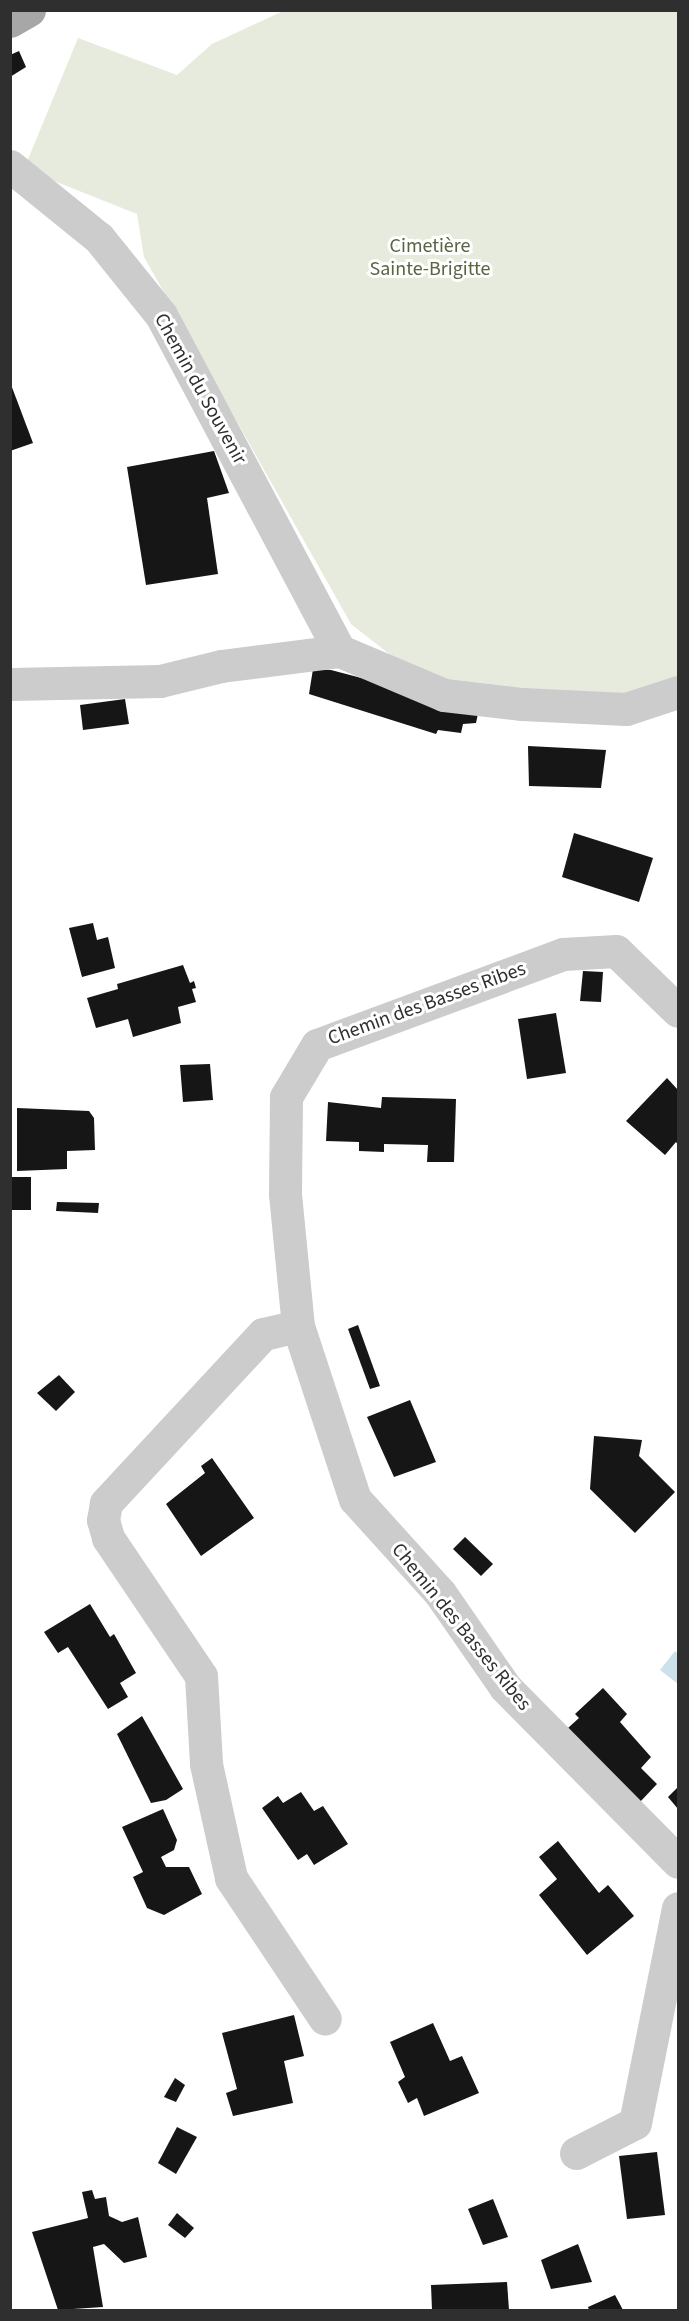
<!DOCTYPE html>
<meta charset="utf-8">
<style>
body{margin:0}
#map{position:relative;width:689px;height:2321px;overflow:hidden;background:#fff;font-family:"Source Sans 3",sans-serif}
div>[style]{position:absolute}
[style*='--x']{left:calc(var(--x)*1px);top:calc(var(--y)*1px);width:calc(var(--w)*1px);rotate:calc(var(--a)*1deg)}
.green>*{inset:0;background:#e6ebde}
.water>*{inset:0;background:#cce1e9}
.building>*{inset:0;background:#161616}
.minor>*{height:33px;margin:-16.5px;padding:0 16.5px;transform-origin:16.5px;border-radius:16.5px;background:#ccc}
.major>*{height:33px;margin:-16.5px;padding:0 16.5px;transform-origin:16.5px;border-radius:16.5px;background:#a7a7a7}
span{translate:-50% -50%;white-space:nowrap;text-align:center;line-height:1.15;-webkit-text-stroke:6px #fff;paint-order:stroke}
.park-label{font-size:20px;color:#566640}
.street-label{font-size:20px;color:#2f2f2f}
.frame{position:absolute;inset:0;border:12px solid #2f2f2f;pointer-events:none}
</style>
<div id="map">
<div class="green">
<i style="clip-path:polygon(283px 11px,678px 11px,678px 681px,626px 698px,485px 691px,407px 668px,351px 624px,144px 257px,137px 214px,24px 169px,78px 38px,177px 75px,212px 44px)"></i>
</div>
<div class="water">
<i style="clip-path:polygon(675px 1651px,678px 1654px,678px 1684px,660px 1670px)"></i>
</div>
<div class="building">
<i style="clip-path:polygon(19px 51px,26px 67px,10px 77px,10px 55px)"></i>
<i style="clip-path:polygon(10px 382px,33px 443px,10px 451px)"></i>
<i style="clip-path:polygon(214px 451px,229px 493px,207px 498px,218px 574px,146px 585px,127px 467px)"></i>
<i style="clip-path:polygon(313px 669px,331px 670px,479px 709px,476px 723px,463px 724px,461px 733px,438px 730px,436px 734px,309px 694px)"></i>
<i style="clip-path:polygon(125px 699px,129px 724px,83px 730px,80px 705px)"></i>
<i style="clip-path:polygon(528px 746px,606px 750px,601px 788px,529px 786px)"></i>
<i style="clip-path:polygon(574px 833px,653px 858px,639px 902px,562px 877px)"></i>
<i style="clip-path:polygon(93px 923px,97px 940px,108px 937px,115px 968px,82px 977px,69px 928px)"></i>
<i style="clip-path:polygon(183px 965px,190px 983px,194px 981px,196px 988px,192px 989px,196px 1002px,178px 1007px,181px 1023px,133px 1037px,128px 1019px,96px 1028px,87px 998px,118px 989px,117px 984px)"></i>
<i style="clip-path:polygon(583px 971px,603px 972px,601px 1002px,580px 1001px)"></i>
<i style="clip-path:polygon(556px 1013px,566px 1073px,527px 1079px,518px 1019px)"></i>
<i style="clip-path:polygon(210px 1064px,213px 1100px,183px 1102px,180px 1065px)"></i>
<i style="clip-path:polygon(667px 1078px,678px 1090px,678px 1145px,676px 1142px,665px 1155px,626px 1121px)"></i>
<i style="clip-path:polygon(382px 1097px,456px 1099px,454px 1162px,427px 1162px,428px 1145px,384px 1144px,384px 1152px,359px 1151px,359px 1142px,326px 1141px,328px 1102px,381px 1108px)"></i>
<i style="clip-path:polygon(17px 1108px,89px 1111px,94px 1118px,95px 1150px,67px 1151px,67px 1169px,17px 1171px)"></i>
<i style="clip-path:polygon(10px 1177px,31px 1177px,31px 1210px,10px 1210px)"></i>
<i style="clip-path:polygon(57px 1202px,99px 1203px,98px 1213px,56px 1211px)"></i>
<i style="clip-path:polygon(358px 1325px,380px 1386px,370px 1389px,348px 1329px)"></i>
<i style="clip-path:polygon(59px 1375px,75px 1392px,56px 1411px,37px 1393px)"></i>
<i style="clip-path:polygon(410px 1400px,436px 1462px,394px 1477px,367px 1417px)"></i>
<i style="clip-path:polygon(594px 1436px,642px 1440px,639px 1456px,675px 1492px,635px 1533px,590px 1489px)"></i>
<i style="clip-path:polygon(212px 1458px,254px 1518px,201px 1556px,166px 1504px,205px 1473px,201px 1466px)"></i>
<i style="clip-path:polygon(465px 1537px,493px 1564px,481px 1576px,453px 1549px)"></i>
<i style="clip-path:polygon(90px 1604px,110px 1637px,114px 1634px,136px 1673px,120px 1683px,128px 1697px,108px 1709px,68px 1647px,58px 1653px,44px 1632px)"></i>
<i style="clip-path:polygon(603px 1688px,627px 1714px,620px 1722px,651px 1757px,641px 1768px,657px 1784px,640px 1802px,568px 1728px,579px 1718px,575px 1714px)"></i>
<i style="clip-path:polygon(142px 1716px,183px 1789px,166px 1800px,151px 1803px,117px 1734px)"></i>
<i style="clip-path:polygon(678px 1787px,678px 1809px,668px 1797px)"></i>
<i style="clip-path:polygon(301px 1792px,314px 1811px,323px 1806px,348px 1844px,314px 1865px,307px 1854px,298px 1860px,262px 1808px,278px 1796px,283px 1803px)"></i>
<i style="clip-path:polygon(163px 1809px,177px 1840px,174px 1850px,161px 1857px,166px 1867px,189px 1867px,202px 1894px,164px 1915px,147px 1908px,133px 1877px,143px 1872px,122px 1827px)"></i>
<i style="clip-path:polygon(558px 1841px,599px 1893px,608px 1885px,634px 1916px,587px 1955px,539px 1895px,557px 1879px,539px 1857px)"></i>
<i style="clip-path:polygon(294px 2015px,304px 2056px,284px 2061px,293px 2103px,233px 2116px,226px 2093px,237px 2089px,222px 2033px)"></i>
<i style="clip-path:polygon(433px 2023px,450px 2061px,462px 2056px,479px 2093px,424px 2116px,417px 2098px,408px 2103px,398px 2082px,405px 2077px,390px 2042px)"></i>
<i style="clip-path:polygon(175px 2078px,185px 2085px,176px 2102px,164px 2097px)"></i>
<i style="clip-path:polygon(177px 2127px,197px 2137px,176px 2174px,158px 2163px)"></i>
<i style="clip-path:polygon(657px 2152px,665px 2215px,627px 2219px,619px 2156px)"></i>
<i style="clip-path:polygon(92px 2190px,95px 2199px,106px 2197px,109px 2216px,122px 2222px,138px 2217px,147px 2257px,124px 2263px,104px 2244px,93px 2247px,103px 2307px,58px 2310px,32px 2232px,88px 2218px,82px 2192px)"></i>
<i style="clip-path:polygon(493px 2199px,508px 2237px,483px 2245px,468px 2209px)"></i>
<i style="clip-path:polygon(177px 2213px,194px 2228px,185px 2238px,168px 2225px)"></i>
<i style="clip-path:polygon(578px 2244px,592px 2282px,551px 2289px,541px 2260px)"></i>
<i style="clip-path:polygon(507px 2282px,509px 2310px,432px 2310px,431px 2285px)"></i>
<i style="clip-path:polygon(615px 2295px,623px 2310px,589px 2310px,588px 2307px)"></i>
</div>
<div class="minor">
<i style="--x:10;--y:166;--w:114;--a:39"></i>
<i style="--x:99;--y:238;--w:99;--a:51.2"></i>
<i style="--x:161;--y:315;--w:381;--a:62"></i>
<i style="--x:340;--y:651;--w:113;--a:22.9"></i>
<i style="--x:444;--y:695;--w:79;--a:6.6"></i>
<i style="--x:522;--y:704;--w:104;--a:2.8"></i>
<i style="--x:626;--y:709;--w:55;--a:-18.1"></i>
<i style="--x:10;--y:684;--w:150;--a:-1.1"></i>
<i style="--x:160;--y:681;--w:63;--a:-13.8"></i>
<i style="--x:221;--y:666;--w:120;--a:-7.2"></i>
<i style="--x:678;--y:1011;--w:86;--a:-135.9"></i>
<i style="--x:616;--y:951;--w:53;--a:176.8"></i>
<i style="--x:563;--y:954;--w:262;--a:159.7"></i>
<i style="--x:317;--y:1045;--w:61;--a:120.8"></i>
<i style="--x:286;--y:1097;--w:97;--a:90.6"></i>
<i style="--x:285;--y:1194;--w:133;--a:84.4"></i>
<i style="--x:298;--y:1326;--w:182;--a:71.8"></i>
<i style="--x:355;--y:1499;--w:127;--a:47.9"></i>
<i style="--x:440;--y:1593;--w:114;--a:55.3"></i>
<i style="--x:505;--y:1687;--w:246;--a:45.3"></i>
<i style="--x:298;--y:1326;--w:36;--a:167"></i>
<i style="--x:263;--y:1334;--w:231;--a:132.9"></i>
<i style="--x:106;--y:1503;--w:17;--a:100"></i>
<i style="--x:103;--y:1520;--w:19;--a:74"></i>
<i style="--x:108;--y:1538;--w:166;--a:56"></i>
<i style="--x:201;--y:1676;--w:88;--a:86.7"></i>
<i style="--x:206;--y:1764;--w:117;--a:77.6"></i>
<i style="--x:231;--y:1878;--w:169;--a:56.3"></i>
<i style="--x:576;--y:2153;--w:66;--a:-27"></i>
<i style="--x:635;--y:2123;--w:219;--a:-78.7"></i>
</div>
<div class="major">
<i style="--x:10;--y:21;--w:22;--a:-30"></i>
</div>
<div class="park-label">
<span style="left:430px;top:258px">Cimetière<br>Sainte-Brigitte</span>
</div>
<div class="street-label">
<span style="left:200px;top:389px;rotate:61deg">Chemin du Souvenir</span>
<span style="left:427px;top:1004px;rotate:-20deg">Chemin des Basses Ribes</span>
<span style="left:461px;top:1627px;rotate:51deg">Chemin des Basses Ribes</span>
</div>
<div class="frame"></div>
</div>
